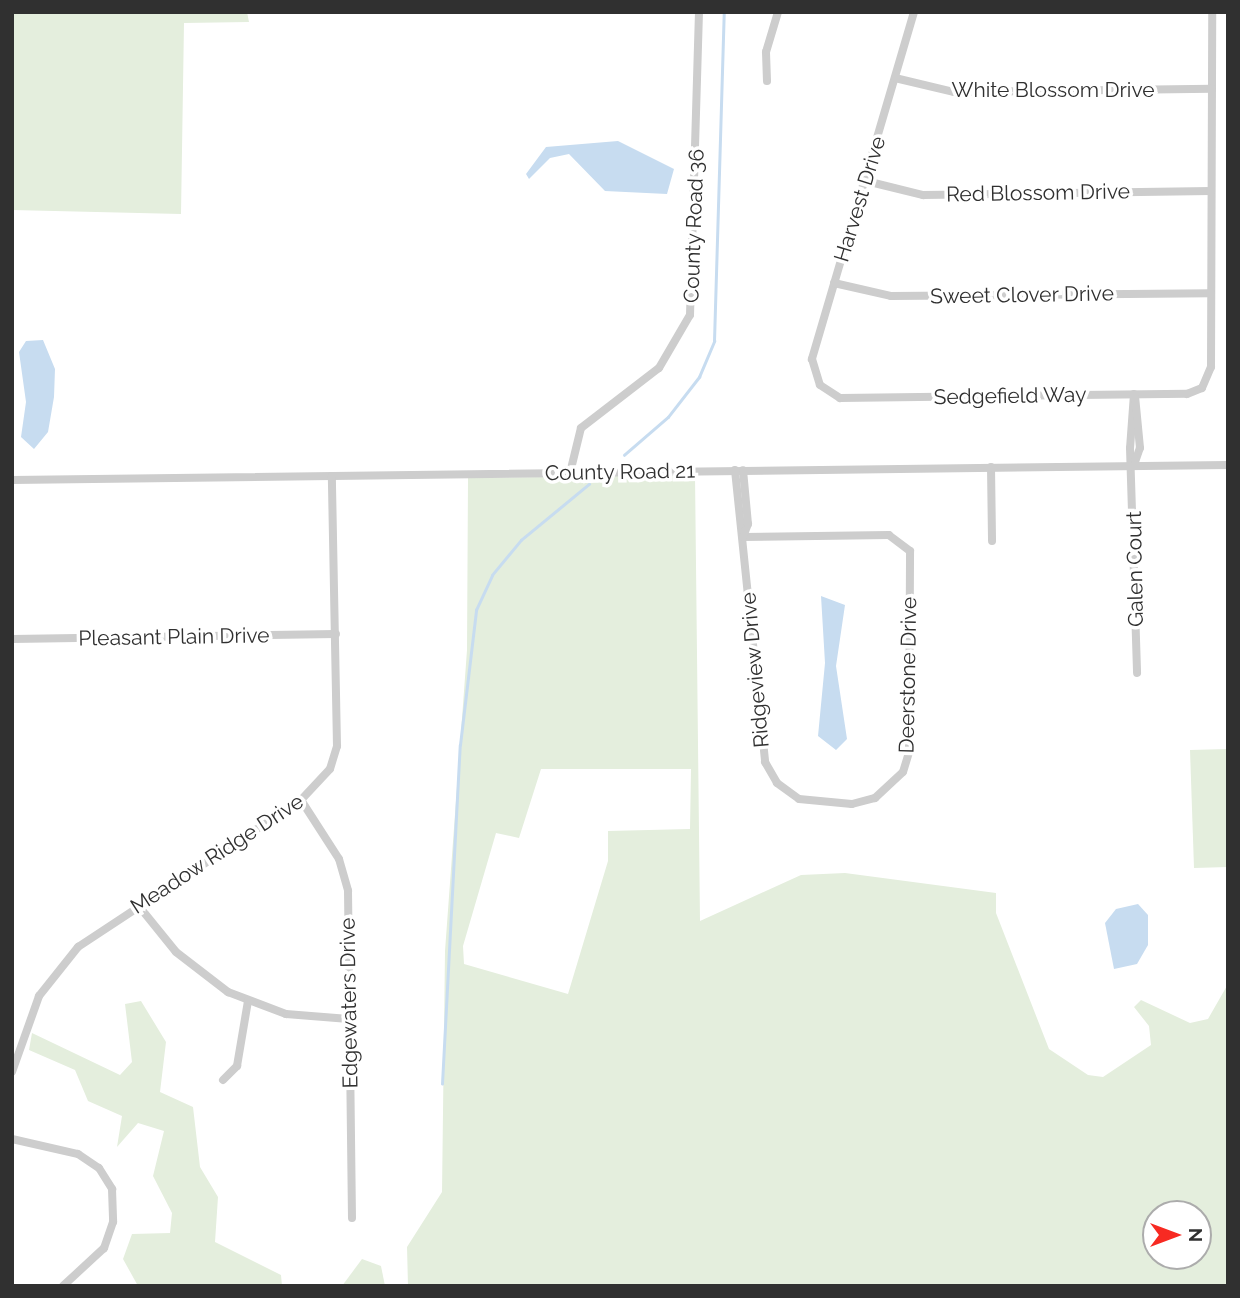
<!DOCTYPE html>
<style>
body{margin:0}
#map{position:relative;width:1240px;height:1298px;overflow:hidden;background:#fff;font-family:Raleway,sans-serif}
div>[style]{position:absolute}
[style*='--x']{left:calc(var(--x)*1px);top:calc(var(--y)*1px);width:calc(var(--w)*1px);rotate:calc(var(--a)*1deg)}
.green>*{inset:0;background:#e4eedd}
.water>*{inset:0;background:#c7dcf0}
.stream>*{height:2.5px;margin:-1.25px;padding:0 1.25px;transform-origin:1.25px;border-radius:1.25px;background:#c7dcf0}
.minor>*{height:8px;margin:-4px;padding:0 4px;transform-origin:4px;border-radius:4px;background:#cdcdcd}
span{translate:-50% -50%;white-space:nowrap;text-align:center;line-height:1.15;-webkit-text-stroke:7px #fff;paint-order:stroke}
.street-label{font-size:21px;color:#303030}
.frame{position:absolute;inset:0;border:14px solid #303030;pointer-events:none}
.north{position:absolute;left:1142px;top:1200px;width:70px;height:70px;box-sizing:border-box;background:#fff;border:2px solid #acacac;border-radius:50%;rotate:90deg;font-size:19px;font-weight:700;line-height:28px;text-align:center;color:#303030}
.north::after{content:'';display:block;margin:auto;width:24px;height:32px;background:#f72a22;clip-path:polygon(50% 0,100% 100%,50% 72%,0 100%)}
</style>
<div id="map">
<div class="green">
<i style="clip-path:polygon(12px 12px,247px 12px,249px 22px,184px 23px,181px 214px,12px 210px)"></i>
<i style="clip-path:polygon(evenodd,695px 475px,700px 921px,801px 875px,845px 873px,996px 893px,996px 913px,1049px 1049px,1088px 1075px,1103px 1077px,1151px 1045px,1149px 1026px,1134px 1007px,1141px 1000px,1190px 1023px,1208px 1019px,1228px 984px,1228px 1286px,408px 1286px,407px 1247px,442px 1192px,445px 951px,467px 650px,468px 478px,695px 475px,541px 769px,691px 769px,690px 829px,608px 831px,608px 861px,568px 994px,464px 964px,463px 946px,496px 833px,519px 838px,541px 769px,695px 475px,1156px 1214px,1198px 1214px,1198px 1256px,1156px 1256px,1156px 1214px)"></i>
<i style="clip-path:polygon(1228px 749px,1228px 867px,1194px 868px,1190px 750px)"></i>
<i style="clip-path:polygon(141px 1001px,166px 1042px,160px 1092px,193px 1107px,200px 1167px,218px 1197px,215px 1242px,281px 1275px,282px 1286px,138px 1286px,123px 1259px,132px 1234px,170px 1233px,172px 1213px,153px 1176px,164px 1131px,138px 1123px,117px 1147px,122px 1116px,88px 1101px,75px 1070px,29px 1050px,32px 1033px,120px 1075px,132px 1062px,125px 1004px)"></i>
<i style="clip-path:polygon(362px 1259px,381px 1266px,385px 1286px,342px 1286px)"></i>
</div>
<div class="water">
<i style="clip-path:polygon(618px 141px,674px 169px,667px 194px,605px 191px,569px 154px,550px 158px,529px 179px,526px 174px,546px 147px)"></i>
<i style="clip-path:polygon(43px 340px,55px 369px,54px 397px,48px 432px,34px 449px,21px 437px,26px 402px,19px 352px,26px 341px)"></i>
<i style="clip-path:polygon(821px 596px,845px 605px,836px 666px,847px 739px,836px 750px,818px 736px,825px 663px)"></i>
<i style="clip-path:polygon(1138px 904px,1148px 915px,1148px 945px,1137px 964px,1114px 969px,1105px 923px,1116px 909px)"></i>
</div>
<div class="stream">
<i style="--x:624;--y:455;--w:58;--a:-40.8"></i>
<i style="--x:668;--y:417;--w:51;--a:-52.2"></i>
<i style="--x:699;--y:377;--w:39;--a:-67"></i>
<i style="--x:714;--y:341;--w:329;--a:-88.3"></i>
<i style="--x:442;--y:1084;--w:339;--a:-87"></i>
<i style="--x:460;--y:745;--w:136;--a:-83.2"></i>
<i style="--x:476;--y:610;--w:38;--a:-65"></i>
<i style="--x:492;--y:575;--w:45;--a:-50.4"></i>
<i style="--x:521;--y:540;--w:88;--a:-39.5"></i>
</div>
<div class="minor">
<i style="--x:914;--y:12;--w:362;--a:106.4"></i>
<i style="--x:812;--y:359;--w:27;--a:73"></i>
<i style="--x:820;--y:385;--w:24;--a:33"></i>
<i style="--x:840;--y:398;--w:347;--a:-0.7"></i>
<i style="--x:1187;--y:394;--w:16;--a:-22"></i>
<i style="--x:1202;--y:388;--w:23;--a:-67"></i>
<i style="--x:1211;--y:367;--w:355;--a:-89.8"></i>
<i style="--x:895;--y:78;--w:61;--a:13.3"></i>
<i style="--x:954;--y:92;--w:258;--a:-0.7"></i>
<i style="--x:767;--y:81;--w:29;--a:-92"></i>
<i style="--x:766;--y:52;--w:42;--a:-73.3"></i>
<i style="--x:866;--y:181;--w:59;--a:13.8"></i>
<i style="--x:923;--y:195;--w:288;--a:-0.8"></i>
<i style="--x:834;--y:283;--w:58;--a:12.8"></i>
<i style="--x:891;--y:296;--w:320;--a:-0.5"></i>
<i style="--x:1134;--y:394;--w:54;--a:94.2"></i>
<i style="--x:1130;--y:448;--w:225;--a:88.2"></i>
<i style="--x:1134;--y:465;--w:18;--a:-71"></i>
<i style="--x:1140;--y:448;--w:52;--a:-95.5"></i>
<i style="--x:991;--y:467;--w:74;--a:89.2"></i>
<i style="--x:735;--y:470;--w:294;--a:84.1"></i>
<i style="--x:765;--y:762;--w:24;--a:60"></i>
<i style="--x:777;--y:783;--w:27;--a:36"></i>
<i style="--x:799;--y:799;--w:53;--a:5.4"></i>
<i style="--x:852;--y:804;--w:24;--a:-15"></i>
<i style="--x:875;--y:798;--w:38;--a:-43"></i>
<i style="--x:903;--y:772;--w:21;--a:-73"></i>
<i style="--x:909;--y:752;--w:201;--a:-89.7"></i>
<i style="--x:910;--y:551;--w:26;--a:-143"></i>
<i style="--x:889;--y:535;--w:146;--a:179.2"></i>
<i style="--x:570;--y:473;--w:46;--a:-76.3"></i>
<i style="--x:581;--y:428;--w:98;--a:-37.6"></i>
<i style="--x:659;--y:368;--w:61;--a:-59.7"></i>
<i style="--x:690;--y:315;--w:303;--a:-88.3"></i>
<i style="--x:12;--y:480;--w:1216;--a:-0.71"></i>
<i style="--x:743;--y:537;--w:14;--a:-69"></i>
<i style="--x:748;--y:524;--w:54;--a:-95.3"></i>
<i style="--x:12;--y:639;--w:324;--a:-0.9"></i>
<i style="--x:301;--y:800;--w:70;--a:57.2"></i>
<i style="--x:339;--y:859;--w:33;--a:74"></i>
<i style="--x:348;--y:891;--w:327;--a:89.3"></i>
<i style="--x:138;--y:905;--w:60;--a:51"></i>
<i style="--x:176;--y:952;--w:66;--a:37.6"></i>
<i style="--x:228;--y:992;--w:62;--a:20.8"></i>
<i style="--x:286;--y:1014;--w:63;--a:4.5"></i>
<i style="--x:12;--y:1072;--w:81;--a:-70.4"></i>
<i style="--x:39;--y:996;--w:63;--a:-51.5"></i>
<i style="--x:78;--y:947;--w:267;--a:-33.4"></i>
<i style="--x:301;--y:800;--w:42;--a:-46.9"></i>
<i style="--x:330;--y:769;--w:24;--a:-73"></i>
<i style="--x:337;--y:746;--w:270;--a:-91.1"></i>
<i style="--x:223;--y:1080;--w:20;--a:-45"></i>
<i style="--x:237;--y:1066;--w:66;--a:-80.4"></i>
<i style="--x:12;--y:1139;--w:68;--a:12.8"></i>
<i style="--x:78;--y:1154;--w:25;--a:34"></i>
<i style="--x:99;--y:1168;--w:25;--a:58"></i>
<i style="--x:112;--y:1189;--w:33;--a:88"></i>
<i style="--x:113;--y:1222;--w:28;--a:109"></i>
<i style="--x:104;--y:1248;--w:56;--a:137.2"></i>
</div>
<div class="street-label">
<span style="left:1053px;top:90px">White Blossom Drive</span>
<span style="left:1038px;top:193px;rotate:-1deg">Red Blossom Drive</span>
<span style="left:860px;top:199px;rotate:-73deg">Harvest Drive</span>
<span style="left:694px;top:226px;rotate:-88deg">County Road 36</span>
<span style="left:1022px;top:295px;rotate:-1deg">Sweet Clover Drive</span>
<span style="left:1010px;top:396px;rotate:-1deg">Sedgefield Way</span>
<span style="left:620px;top:472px;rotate:-1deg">County Road 21</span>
<span style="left:1135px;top:569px;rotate:-91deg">Galen Court</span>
<span style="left:174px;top:637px;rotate:-1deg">Pleasant Plain Drive</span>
<span style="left:755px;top:670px;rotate:-95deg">Ridgeview Drive</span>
<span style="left:908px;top:675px;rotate:-89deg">Deerstone Drive</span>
<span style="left:217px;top:854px;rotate:-33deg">Meadow Ridge Drive</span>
<span style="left:349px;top:1003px;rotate:-91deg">Edgewaters Drive</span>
</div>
<div class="frame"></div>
<div class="north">N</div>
</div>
